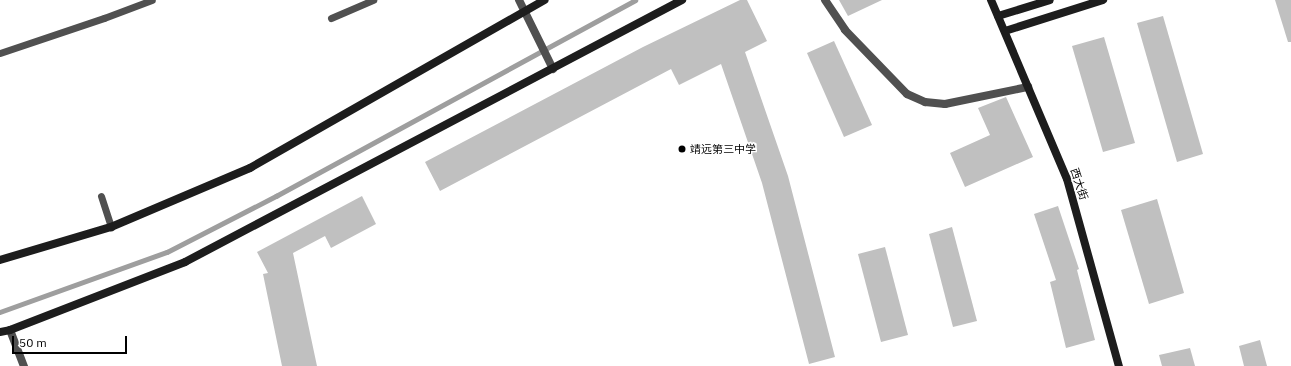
<!DOCTYPE html>
<meta charset="utf-8">
<style>
body{margin:0}
#map{position:relative;width:1291px;height:366px;overflow:hidden;background:#fff;font-family:"IBM Plex Sans","Noto Sans SC",sans-serif}
div>[style]{position:absolute}
[style*='--x']{left:calc(var(--x)*1px);top:calc(var(--y)*1px);width:calc(var(--w)*1px);rotate:calc(var(--a)*1deg)}
.stream>*{height:4.5px;margin:-2.25px;padding:0 2.25px;transform-origin:2.25px;border-radius:2.25px;background:#9e9e9e}
.building>*{inset:0;background:#c0c0c0}
.service>*{height:7px;margin:-3.5px;padding:0 3.5px;transform-origin:3.5px;border-radius:3.5px;background:#505050}
.minor>*{height:8px;margin:-4px;padding:0 4px;transform-origin:4px;border-radius:4px;background:#505050}
.secondary>*{height:8px;margin:-4px;padding:0 4px;transform-origin:4px;border-radius:4px;background:#1d1d1d}
.dots>*{width:11px;height:11px;translate:-50% -50%;box-sizing:border-box;border:2px solid #fff;border-radius:50%}
span{translate:-50% -50%;white-space:nowrap;text-align:center;line-height:1.15;-webkit-text-stroke:3px #fff;paint-order:stroke}
.poi-label{font-size:11px;color:#000}
.left{translate:0 -50%;text-align:left}
.street-label{font-size:11px;color:#000}
.scale{position:absolute;left:12px;top:336px;width:115px;height:18px;box-sizing:border-box;border:2px solid #000;border-top:0;padding-left:5px;font-size:12px;line-height:14px;white-space:nowrap;color:#000;-webkit-text-stroke:3px #fff;paint-order:stroke}
</style>
<div id="map">
<div class="stream">
<i style="--x:0;--y:312;--w:177;--a:-19.8"></i>
<i style="--x:167;--y:252;--w:123;--a:-27.2"></i>
<i style="--x:276;--y:196;--w:409;--a:-28.6"></i>
</div>
<div class="building">
<i style="clip-path:polygon(740px 0,747px 0,767px 41px,745px 52px,788px 176px,835px 357px,809px 364px,762px 183px,721px 64px,679px 85px,671px 69px,440px 191px,425px 162px,643px 47px)"></i>
<i style="clip-path:polygon(839px 0,882px 0,848px 16px)"></i>
<i style="clip-path:polygon(1275px 0,1291px 0,1291px 42px,1288px 42px)"></i>
<i style="clip-path:polygon(1163px 16px,1203px 154px,1177px 162px,1137px 23px)"></i>
<i style="clip-path:polygon(1104px 37px,1135px 143px,1103px 152px,1072px 46px)"></i>
<i style="clip-path:polygon(834px 41px,872px 125px,844px 137px,807px 53px)"></i>
<i style="clip-path:polygon(1006px 97px,1033px 157px,965px 187px,950px 153px,990px 135px,978px 108px)"></i>
<i style="clip-path:polygon(362px 196px,376px 224px,331px 248px,325px 236px,293px 253px,317px 366px,282px 366px,263px 274px,268px 273px,257px 252px)"></i>
<i style="clip-path:polygon(1157px 199px,1184px 293px,1149px 304px,1121px 210px)"></i>
<i style="clip-path:polygon(1058px 206px,1079px 269px,1077px 270px,1095px 340px,1066px 348px,1050px 282px,1056px 280px,1034px 214px)"></i>
<i style="clip-path:polygon(952px 227px,977px 321px,953px 327px,929px 234px)"></i>
<i style="clip-path:polygon(885px 247px,908px 335px,881px 342px,858px 254px)"></i>
<i style="clip-path:polygon(1260px 340px,1267px 366px,1244px 366px,1239px 346px)"></i>
<i style="clip-path:polygon(1190px 348px,1195px 366px,1162px 366px,1159px 355px)"></i>
</div>
<div class="service">
<i style="--x:331;--y:18;--w:46;--a:-23.2"></i>
<i style="--x:0;--y:53;--w:110;--a:-18.6"></i>
<i style="--x:104;--y:18;--w:51;--a:-20.6"></i>
<i style="--x:101;--y:196;--w:33;--a:72"></i>
</div>
<div class="minor">
<i style="--x:519;--y:0;--w:77;--a:63.8"></i>
<i style="--x:825;--y:0;--w:36;--a:56"></i>
<i style="--x:845;--y:30;--w:89;--a:45.9"></i>
<i style="--x:907;--y:94;--w:20;--a:24"></i>
<i style="--x:925;--y:102;--w:20;--a:6"></i>
<i style="--x:945;--y:104;--w:85;--a:-11.6"></i>
<i style="--x:10;--y:330;--w:39;--a:69"></i>
</div>
<div class="secondary">
<i style="--x:991;--y:0;--w:194;--a:67"></i>
<i style="--x:1067;--y:179;--w:194;--a:74.5"></i>
<i style="--x:998;--y:16;--w:54;--a:-17.1"></i>
<i style="--x:1005;--y:31;--w:103;--a:-17.6"></i>
<i style="--x:0;--y:260;--w:116;--a:-16.6"></i>
<i style="--x:111;--y:227;--w:151;--a:-23"></i>
<i style="--x:250;--y:168;--w:339;--a:-29.7"></i>
<i style="--x:0;--y:332;--w:10;--a:-11"></i>
<i style="--x:10;--y:330;--w:188;--a:-21.2"></i>
<i style="--x:185;--y:262;--w:562;--a:-27.8"></i>
</div>
<div class="dots">
<i style="left:682px;top:149px;background:#000"></i>
</div>
<div class="poi-label">
<span class="left" style="left:690px;top:149px">靖远第三中学</span>
</div>
<div class="street-label">
<span style="left:1079px;top:184px;rotate:72deg">西大街</span>
</div>
<div class="scale">50 m</div>
</div>
